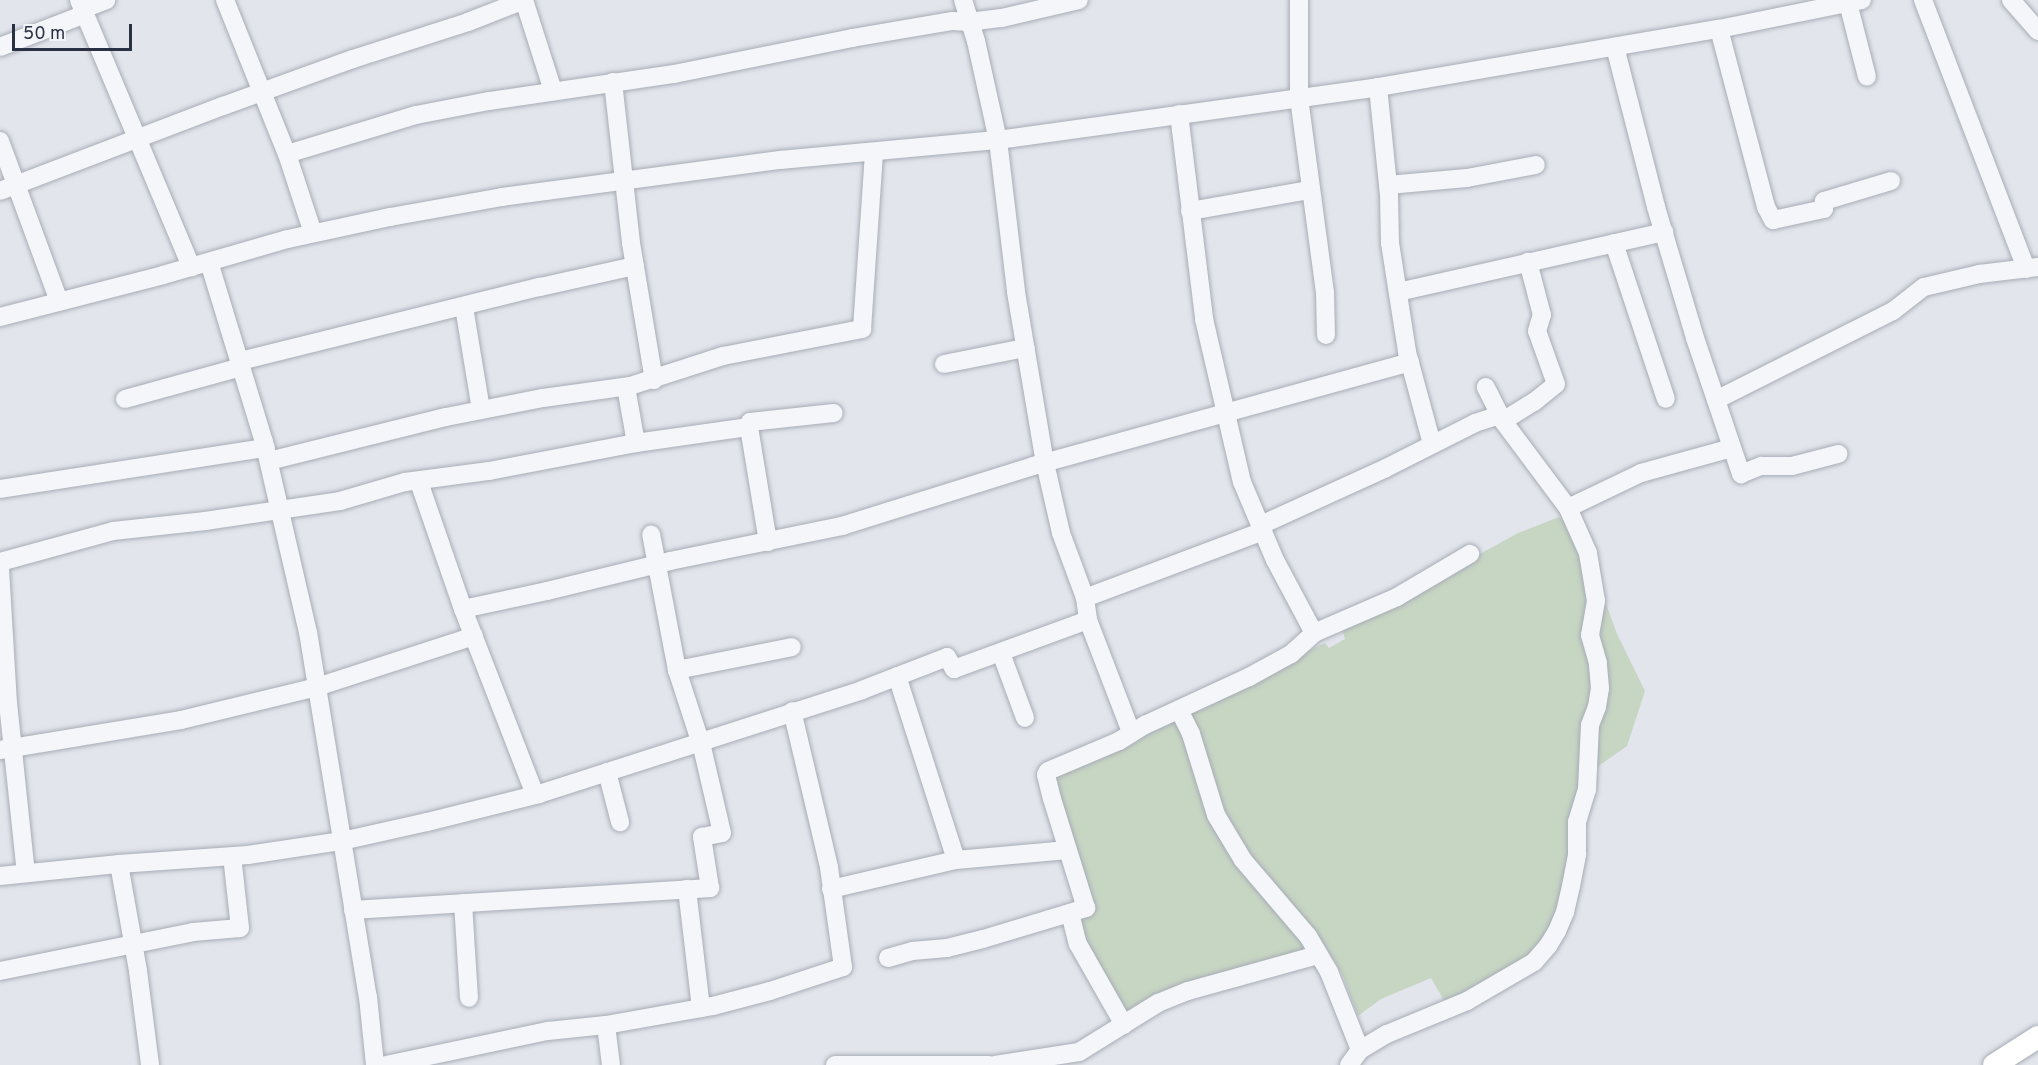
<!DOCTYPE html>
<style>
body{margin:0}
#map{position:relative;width:2038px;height:1065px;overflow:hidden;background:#e2e5eb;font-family:Overpass,sans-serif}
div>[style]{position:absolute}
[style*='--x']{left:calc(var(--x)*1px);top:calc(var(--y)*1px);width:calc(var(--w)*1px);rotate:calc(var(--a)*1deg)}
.green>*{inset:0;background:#c7d5c3}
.roads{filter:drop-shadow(0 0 2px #a7acb6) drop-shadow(0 0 2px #a7acb6)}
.minor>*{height:18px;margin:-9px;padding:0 9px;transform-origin:9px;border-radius:9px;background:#f5f6f9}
.major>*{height:22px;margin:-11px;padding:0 11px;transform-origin:11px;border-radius:11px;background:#fff}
span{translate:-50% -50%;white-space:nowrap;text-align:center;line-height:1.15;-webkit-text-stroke:6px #f2f4f8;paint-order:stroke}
.scale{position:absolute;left:12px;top:24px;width:120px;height:27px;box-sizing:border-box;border:3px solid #293244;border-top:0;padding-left:8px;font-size:18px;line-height:21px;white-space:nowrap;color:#293244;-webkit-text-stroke:4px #f2f4f8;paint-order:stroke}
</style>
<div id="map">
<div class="green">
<i style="clip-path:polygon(1559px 517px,1566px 522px,1597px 579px,1617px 634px,1645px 691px,1627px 746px,1600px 765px,1579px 793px,1566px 889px,1543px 944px,1510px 967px,1446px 1004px,1431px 978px,1381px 999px,1358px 1016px,1342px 974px,1324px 944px,1167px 992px,1126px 1012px,1084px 947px,1079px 918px,1094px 912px,1049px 773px,1325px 643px,1329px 648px,1345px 639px,1342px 630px,1518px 533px)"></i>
</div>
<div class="roads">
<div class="minor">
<i style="--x:79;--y:0;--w:290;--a:67.2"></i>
<i style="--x:225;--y:0;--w:166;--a:68.1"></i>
<i style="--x:287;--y:154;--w:83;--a:71.8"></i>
<i style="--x:524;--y:0;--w:96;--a:72.3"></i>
<i style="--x:963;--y:0;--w:43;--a:72.4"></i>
<i style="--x:976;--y:41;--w:101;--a:77.5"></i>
<i style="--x:998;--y:140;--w:153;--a:83.2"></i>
<i style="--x:1016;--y:292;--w:173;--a:80.4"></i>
<i style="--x:1045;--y:463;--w:72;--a:77.1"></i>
<i style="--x:1061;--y:533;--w:69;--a:69.7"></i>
<i style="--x:1085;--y:598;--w:22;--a:82"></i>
<i style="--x:1088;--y:620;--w:120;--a:69"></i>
<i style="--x:1299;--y:0;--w:98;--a:90"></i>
<i style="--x:1299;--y:98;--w:196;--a:82.4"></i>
<i style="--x:1325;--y:292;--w:43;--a:88.7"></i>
<i style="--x:1923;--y:0;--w:288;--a:69"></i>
<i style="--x:2011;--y:0;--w:41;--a:48.9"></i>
<i style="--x:1848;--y:3;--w:76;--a:75.6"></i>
<i style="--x:83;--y:9;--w:25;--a:-21"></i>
<i style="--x:1719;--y:29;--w:184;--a:75.2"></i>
<i style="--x:1766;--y:207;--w:15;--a:62"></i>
<i style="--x:1773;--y:220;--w:52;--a:-12.2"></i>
<i style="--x:1824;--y:209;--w:8;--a:-90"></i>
<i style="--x:1824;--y:201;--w:70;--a:-16.6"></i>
<i style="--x:0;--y:47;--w:91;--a:-21.2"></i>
<i style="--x:1615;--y:47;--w:165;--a:75.6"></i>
<i style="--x:1656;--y:207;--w:137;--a:73.4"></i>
<i style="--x:1695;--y:338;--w:144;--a:71.3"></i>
<i style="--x:1741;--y:474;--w:22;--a:-22"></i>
<i style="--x:1761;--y:466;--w:31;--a:0"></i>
<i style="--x:1792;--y:466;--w:48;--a:-14.6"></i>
<i style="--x:613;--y:82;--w:162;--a:83.6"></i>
<i style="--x:631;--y:243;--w:139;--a:80.5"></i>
<i style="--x:1378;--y:87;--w:110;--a:84.2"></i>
<i style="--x:1389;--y:196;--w:47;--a:88.8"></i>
<i style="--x:1390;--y:243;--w:110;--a:81.1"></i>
<i style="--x:1407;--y:352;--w:95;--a:74.8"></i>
<i style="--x:1179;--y:114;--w:207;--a:83"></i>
<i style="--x:1204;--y:319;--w:167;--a:76.9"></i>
<i style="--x:1242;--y:482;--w:85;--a:67.1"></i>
<i style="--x:1275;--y:560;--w:83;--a:61.9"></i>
<i style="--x:0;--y:141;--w:171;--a:69.8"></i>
<i style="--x:287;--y:154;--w:135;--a:-16.8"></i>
<i style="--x:416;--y:115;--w:74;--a:-10.9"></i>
<i style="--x:489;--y:101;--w:187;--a:-8.3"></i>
<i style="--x:674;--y:74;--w:182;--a:-11.4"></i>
<i style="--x:852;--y:38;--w:102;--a:-9.6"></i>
<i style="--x:953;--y:21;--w:15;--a:4"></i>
<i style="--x:968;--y:22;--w:34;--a:-7"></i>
<i style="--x:1002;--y:18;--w:79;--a:-13.2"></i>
<i style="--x:1388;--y:185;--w:79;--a:-5.1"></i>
<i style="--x:1467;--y:178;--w:70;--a:-10.7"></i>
<i style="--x:0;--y:191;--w:239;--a:-20.9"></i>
<i style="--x:223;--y:106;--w:138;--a:-19.9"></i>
<i style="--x:353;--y:59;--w:121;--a:-17.8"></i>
<i style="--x:468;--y:22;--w:60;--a:-21.4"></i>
<i style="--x:1190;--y:211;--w:121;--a:-10"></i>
<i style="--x:1614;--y:243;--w:164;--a:71.6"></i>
<i style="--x:209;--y:262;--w:188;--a:73"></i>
<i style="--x:264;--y:442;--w:195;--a:77"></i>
<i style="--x:308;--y:632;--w:370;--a:80.7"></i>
<i style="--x:368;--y:997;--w:68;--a:84.1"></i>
<i style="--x:1398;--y:292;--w:273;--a:-12.7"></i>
<i style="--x:464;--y:307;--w:104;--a:80.6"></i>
<i style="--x:0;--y:317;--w:168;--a:-14.4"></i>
<i style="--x:163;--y:275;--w:130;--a:-16.1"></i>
<i style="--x:288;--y:239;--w:104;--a:-12.2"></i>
<i style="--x:390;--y:217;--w:114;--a:-10.1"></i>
<i style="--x:502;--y:197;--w:281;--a:-7.6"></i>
<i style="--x:781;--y:160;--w:218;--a:-5.3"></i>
<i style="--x:998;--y:140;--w:384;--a:-7.9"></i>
<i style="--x:1378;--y:87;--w:346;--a:-9.7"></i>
<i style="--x:1719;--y:29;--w:146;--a:-11.5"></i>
<i style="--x:240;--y:361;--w:309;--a:-13.9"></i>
<i style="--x:540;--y:287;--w:97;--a:-12.5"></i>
<i style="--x:944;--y:364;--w:83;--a:-11.2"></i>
<i style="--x:626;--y:387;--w:57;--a:79.9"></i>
<i style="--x:125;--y:399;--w:120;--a:-15.4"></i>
<i style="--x:1716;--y:400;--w:198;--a:-26.7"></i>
<i style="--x:1893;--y:311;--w:39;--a:-38"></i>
<i style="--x:1924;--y:287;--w:57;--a:-13.3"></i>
<i style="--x:1979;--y:274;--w:59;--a:-6.8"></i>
<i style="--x:1503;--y:421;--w:36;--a:-32"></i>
<i style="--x:1534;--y:402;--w:28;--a:-39"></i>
<i style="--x:1556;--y:384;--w:56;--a:-109.7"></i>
<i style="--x:1537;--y:331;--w:17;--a:-73"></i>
<i style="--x:1542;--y:315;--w:55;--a:-104.8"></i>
<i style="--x:269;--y:461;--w:182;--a:-14"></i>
<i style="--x:446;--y:417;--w:99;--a:-11.1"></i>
<i style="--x:543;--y:398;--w:88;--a:-7.9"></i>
<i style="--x:630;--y:386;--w:98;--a:-17.9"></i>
<i style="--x:723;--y:356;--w:142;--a:-11"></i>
<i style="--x:862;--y:329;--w:177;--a:-86.1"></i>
<i style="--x:419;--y:482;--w:134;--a:70.9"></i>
<i style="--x:463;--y:609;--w:199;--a:68.8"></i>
<i style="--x:0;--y:489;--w:269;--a:-8.8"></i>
<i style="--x:1568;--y:508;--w:81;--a:-25.6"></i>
<i style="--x:1641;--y:473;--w:94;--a:-15.4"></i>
<i style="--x:1261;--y:525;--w:137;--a:-24.5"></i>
<i style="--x:1386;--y:468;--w:100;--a:-26.8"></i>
<i style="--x:1475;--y:423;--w:26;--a:-18"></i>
<i style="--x:768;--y:542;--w:117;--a:-99.4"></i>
<i style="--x:749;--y:427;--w:5;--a:-79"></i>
<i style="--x:750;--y:422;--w:84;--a:-6.1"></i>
<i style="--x:0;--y:562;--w:117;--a:-15.3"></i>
<i style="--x:113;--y:531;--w:93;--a:-6.2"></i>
<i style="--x:205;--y:521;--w:136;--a:-8.4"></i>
<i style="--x:340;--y:501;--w:68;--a:-16.3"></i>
<i style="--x:405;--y:482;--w:85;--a:-7.5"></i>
<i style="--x:489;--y:471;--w:150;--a:-10.8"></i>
<i style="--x:636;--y:443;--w:114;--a:-8.1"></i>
<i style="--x:0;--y:569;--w:134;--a:86.6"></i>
<i style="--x:8;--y:703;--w:171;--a:84"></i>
<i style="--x:1085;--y:598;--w:190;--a:-20.6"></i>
<i style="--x:463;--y:609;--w:86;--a:-12.1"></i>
<i style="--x:547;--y:591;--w:127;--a:-13.7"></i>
<i style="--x:670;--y:561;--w:176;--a:-11.5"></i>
<i style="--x:842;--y:526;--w:200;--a:-17.4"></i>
<i style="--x:1033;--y:466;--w:391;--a:-15.4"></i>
<i style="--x:1001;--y:653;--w:69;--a:69.7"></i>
<i style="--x:677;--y:670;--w:117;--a:-11.3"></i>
<i style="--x:897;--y:676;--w:193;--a:72.2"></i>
<i style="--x:1179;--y:710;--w:27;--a:63"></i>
<i style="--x:1191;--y:734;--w:85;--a:72.8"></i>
<i style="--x:1216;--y:815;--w:52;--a:59"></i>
<i style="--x:1243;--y:860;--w:100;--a:49.5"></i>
<i style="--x:1308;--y:936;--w:42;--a:59.7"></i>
<i style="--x:1329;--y:972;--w:84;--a:68.3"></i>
<i style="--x:0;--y:750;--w:183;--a:-9.4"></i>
<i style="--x:181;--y:720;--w:140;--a:-13.6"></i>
<i style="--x:317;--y:687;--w:165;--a:-18"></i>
<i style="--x:607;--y:772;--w:52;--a:75.4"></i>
<i style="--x:119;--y:864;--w:109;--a:79.9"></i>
<i style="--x:138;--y:971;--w:95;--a:82.7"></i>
<i style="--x:0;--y:876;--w:120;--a:-5.8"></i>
<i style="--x:119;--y:864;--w:129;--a:-4"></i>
<i style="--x:248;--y:855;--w:95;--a:-8.5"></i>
<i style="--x:342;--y:841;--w:87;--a:-12.6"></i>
<i style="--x:427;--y:822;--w:115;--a:-14"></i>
<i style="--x:539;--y:794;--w:339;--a:-17.8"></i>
<i style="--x:862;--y:690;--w:91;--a:-21.2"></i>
<i style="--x:947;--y:657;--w:14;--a:60"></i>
<i style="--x:954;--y:669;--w:143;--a:-20.1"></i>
<i style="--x:687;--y:889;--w:120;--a:83.3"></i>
<i style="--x:831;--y:889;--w:128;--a:-13.1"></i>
<i style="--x:956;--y:860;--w:112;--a:-5.1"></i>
<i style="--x:463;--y:903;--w:95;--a:86.4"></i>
<i style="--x:353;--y:910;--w:358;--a:-3.5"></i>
<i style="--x:710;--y:888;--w:52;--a:-98.9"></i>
<i style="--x:702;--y:837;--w:20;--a:-11"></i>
<i style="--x:722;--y:833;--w:88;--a:-103.1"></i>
<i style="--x:702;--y:747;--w:81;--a:-108"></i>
<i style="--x:677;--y:670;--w:138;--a:-100.8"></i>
<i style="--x:1070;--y:913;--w:32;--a:76"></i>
<i style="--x:1078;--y:944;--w:93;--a:60.4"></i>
<i style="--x:888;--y:958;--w:25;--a:-16"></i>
<i style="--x:912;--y:951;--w:35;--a:-5"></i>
<i style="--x:947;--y:948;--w:37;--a:-14"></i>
<i style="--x:983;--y:939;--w:108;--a:-16.8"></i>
<i style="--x:1086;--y:908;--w:114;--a:-107.3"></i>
<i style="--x:1052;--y:799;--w:25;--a:-104"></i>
<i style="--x:1046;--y:775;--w:4;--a:-63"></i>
<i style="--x:1048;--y:771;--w:77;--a:-22.9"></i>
<i style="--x:1119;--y:741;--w:31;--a:-32"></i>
<i style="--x:1145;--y:725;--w:115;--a:-24.8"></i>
<i style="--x:1249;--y:677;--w:48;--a:-28.7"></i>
<i style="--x:1291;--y:654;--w:31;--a:-42"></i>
<i style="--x:1314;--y:633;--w:90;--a:-23.4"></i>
<i style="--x:1397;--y:597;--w:85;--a:-30.5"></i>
<i style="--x:0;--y:971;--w:197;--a:-11.4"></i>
<i style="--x:193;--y:932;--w:47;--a:-4.9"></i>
<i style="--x:240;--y:928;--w:72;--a:-96.3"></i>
<i style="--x:606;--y:1025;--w:40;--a:82.9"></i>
<i style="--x:386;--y:1065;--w:166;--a:-11.9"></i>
<i style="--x:548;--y:1031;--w:58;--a:-5.9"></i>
<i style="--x:606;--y:1025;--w:109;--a:-10.1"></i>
<i style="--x:713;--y:1006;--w:59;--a:-14.7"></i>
<i style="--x:770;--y:991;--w:77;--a:-18.2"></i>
<i style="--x:843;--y:967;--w:101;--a:-98"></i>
<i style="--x:829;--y:867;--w:160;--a:-103.3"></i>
<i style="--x:835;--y:1065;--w:154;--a:0"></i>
<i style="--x:995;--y:1065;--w:85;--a:-8.8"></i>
<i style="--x:1079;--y:1052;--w:93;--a:-31.8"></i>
<i style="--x:1158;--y:1003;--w:32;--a:-22"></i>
<i style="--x:1188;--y:991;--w:135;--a:-15.5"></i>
<i style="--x:1349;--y:1065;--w:19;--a:-54"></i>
<i style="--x:1360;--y:1050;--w:31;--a:-31"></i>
<i style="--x:1387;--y:1034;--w:87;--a:-22.4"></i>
<i style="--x:1467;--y:1001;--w:78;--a:-30.2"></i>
<i style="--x:1534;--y:962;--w:21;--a:-49"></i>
<i style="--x:1548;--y:946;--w:17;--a:-59"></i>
<i style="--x:1557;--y:931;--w:21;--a:-67"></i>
<i style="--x:1565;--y:912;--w:27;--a:-77"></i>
<i style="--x:1571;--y:886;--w:33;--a:-79"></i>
<i style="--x:1577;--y:854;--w:32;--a:-90"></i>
<i style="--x:1577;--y:822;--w:34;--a:-73"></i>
<i style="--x:1587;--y:790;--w:65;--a:-87.4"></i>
<i style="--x:1590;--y:725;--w:19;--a:-69"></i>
<i style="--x:1597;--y:707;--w:19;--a:-81"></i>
<i style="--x:1600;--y:688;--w:25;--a:-95"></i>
<i style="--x:1598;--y:663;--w:29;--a:-106"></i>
<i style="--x:1590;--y:635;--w:35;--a:-80"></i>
<i style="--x:1596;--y:601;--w:49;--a:-99.5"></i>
<i style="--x:1588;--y:553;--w:49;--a:-114"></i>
<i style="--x:1568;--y:508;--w:109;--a:-126.8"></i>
<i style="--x:1503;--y:421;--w:38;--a:-117"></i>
</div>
<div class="major">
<i style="--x:1994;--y:1065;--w:52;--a:-32.5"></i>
</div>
</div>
<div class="scale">50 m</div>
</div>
